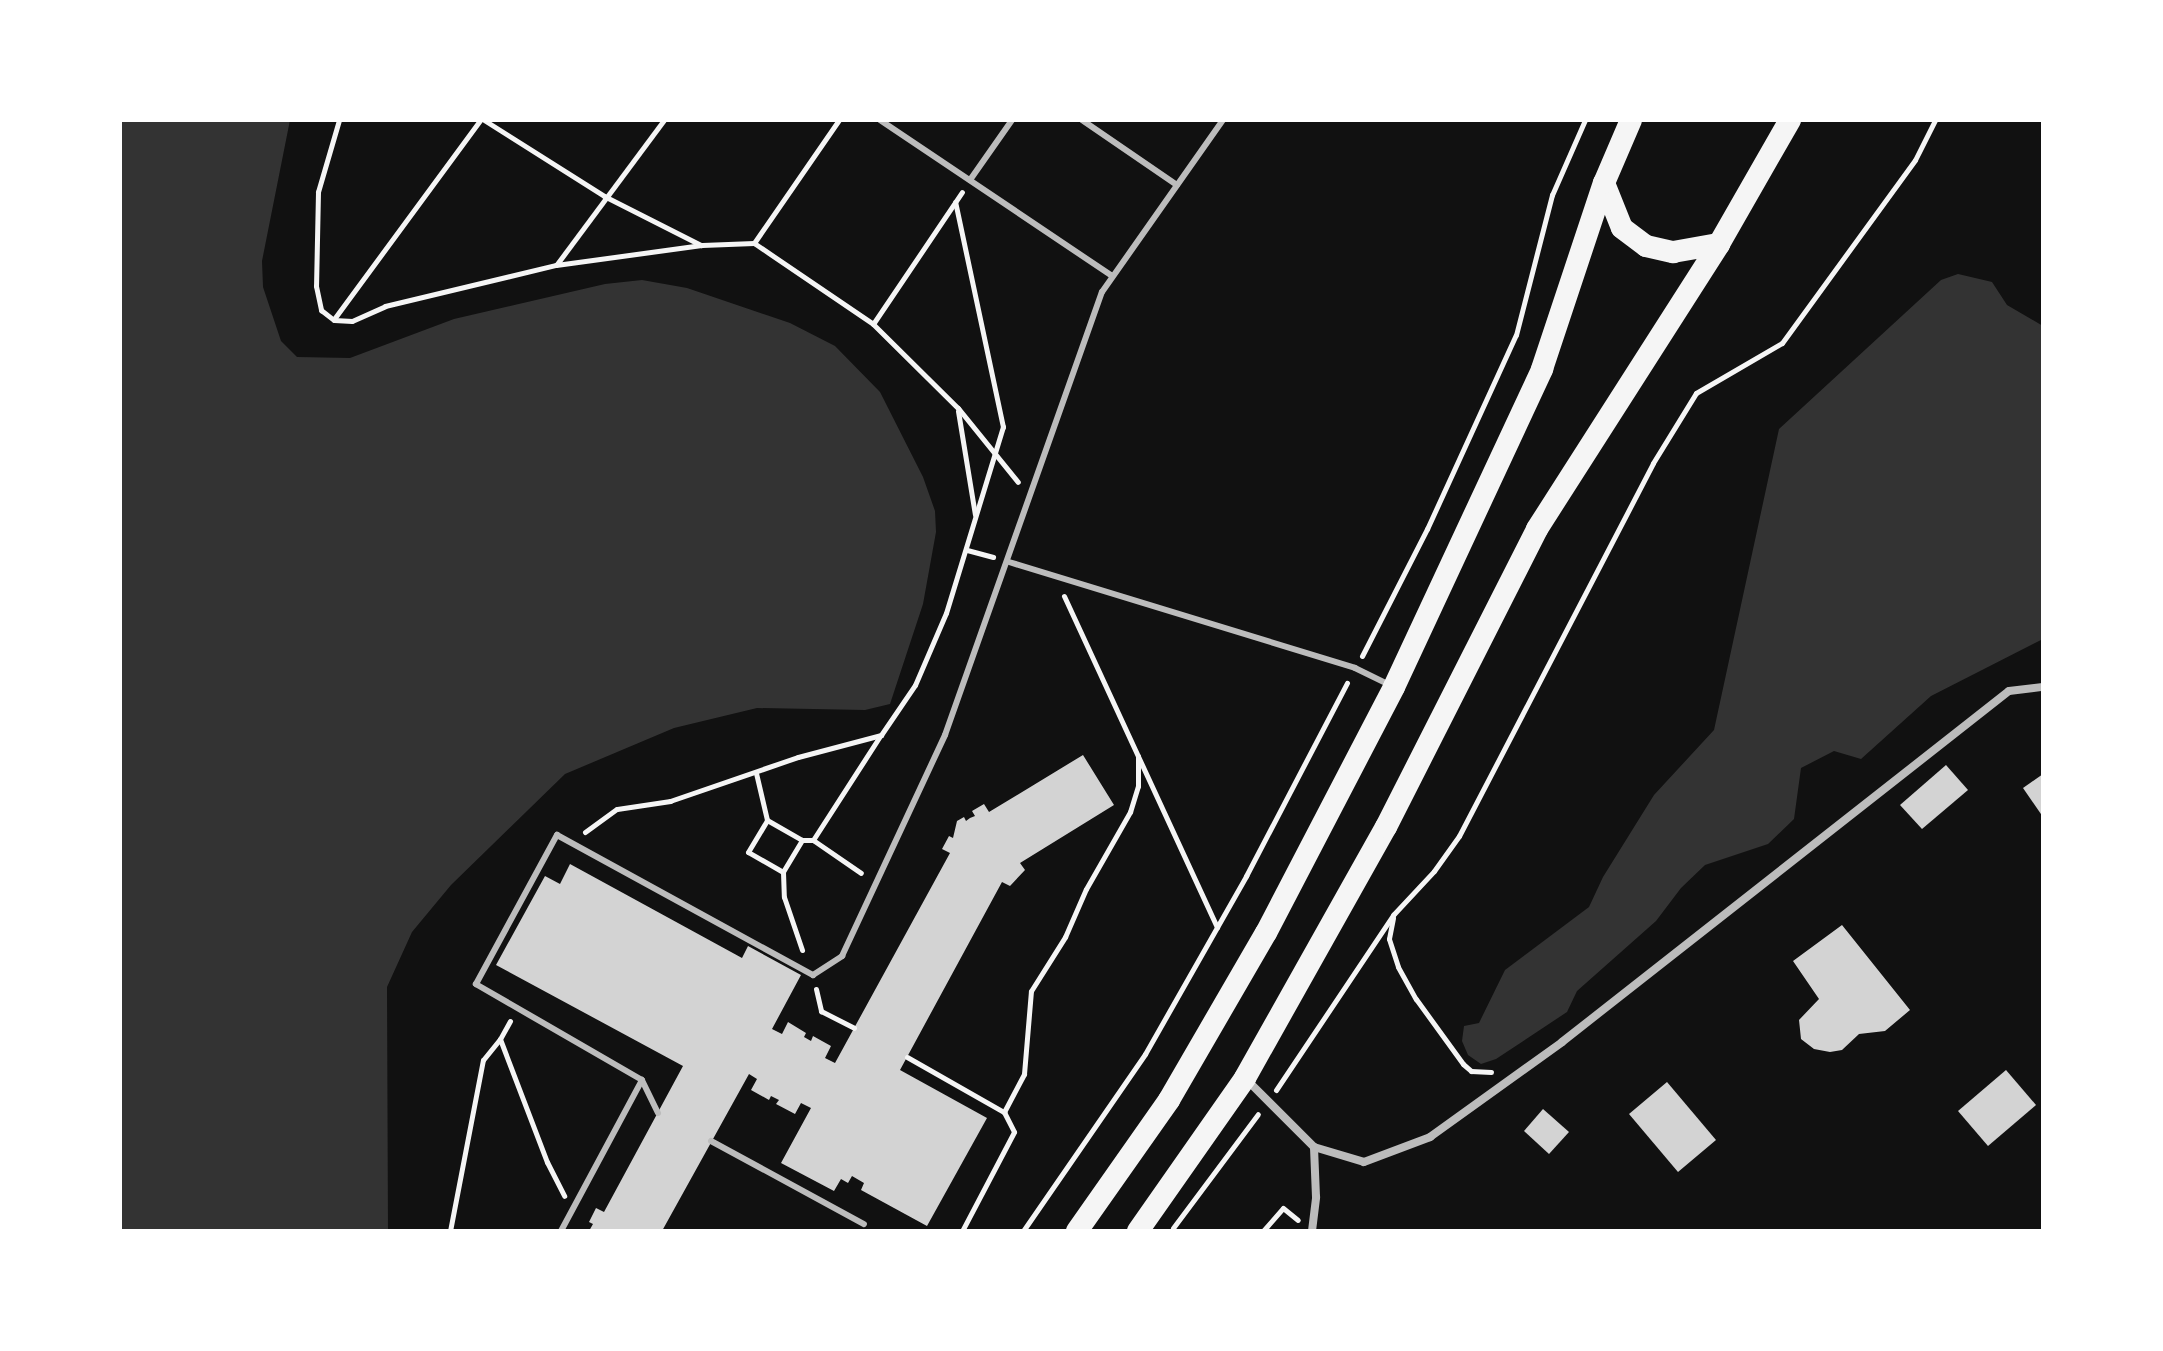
<!DOCTYPE html>
<style>
body{margin:0}
#map{position:relative;width:2163px;height:1351px;overflow:hidden;background:#111;font-family:"Alegreya Sans",sans-serif}
div>[style]{position:absolute}
[style*='--x']{left:calc(var(--x)*1px);top:calc(var(--y)*1px);width:calc(var(--w)*1px);rotate:calc(var(--a)*1deg)}
.water>*{inset:0;background:#333}
.building>*{inset:0;background:#d3d3d3}
.path>*{height:5px;margin:-2.5px;padding:0 2.5px;transform-origin:2.5px;border-radius:2.5px;background:#f5f5f5}
.service>*{height:6px;margin:-3px;padding:0 3px;transform-origin:3px;border-radius:3px;background:#bcbcbc}
.minor>*{height:8px;margin:-4px;padding:0 4px;transform-origin:4px;border-radius:4px;background:#bcbcbc}
.trunk>*{height:22px;margin:-11px;padding:0 11px;transform-origin:11px;border-radius:11px;background:#f5f5f5}
span{translate:-50% -50%;white-space:nowrap;text-align:center;line-height:1.15;-webkit-text-stroke:6px #fff;paint-order:stroke}
.frame{position:absolute;inset:0;border:122px solid #fff;pointer-events:none}
</style>
<div id="map">
<div class="water">
<i style="clip-path:polygon(120px 120px,290px 120px,262px 261px,263px 287px,281px 341px,297px 357px,350px 358px,454px 319px,605px 284px,642px 280px,687px 288px,790px 323px,835px 346px,880px 392px,923px 477px,935px 511px,936px 532px,923px 604px,890px 704px,865px 710px,757px 708px,674px 728px,565px 774px,451px 885px,412px 932px,387px 987px,388px 1231px,120px 1231px)"></i>
<i style="clip-path:polygon(1958px 274px,1992px 282px,2007px 305px,2043px 326px,2043px 639px,1931px 696px,1861px 759px,1834px 751px,1801px 768px,1794px 819px,1768px 844px,1705px 865px,1681px 888px,1656px 921px,1577px 991px,1567px 1012px,1496px 1059px,1481px 1064px,1468px 1055px,1462px 1041px,1464px 1026px,1479px 1023px,1505px 970px,1589px 907px,1603px 877px,1654px 795px,1714px 730px,1779px 429px,1941px 280px)"></i>
</div>
<div class="building">
<i style="clip-path:polygon(1083px 755px,1114px 805px,1020px 863px,1025px 870px,1010px 886px,1002px 882px,900px 1070px,987px 1118px,927px 1226px,861px 1190px,864px 1183px,852px 1176px,848px 1183px,841px 1179px,834px 1191px,781px 1163px,811px 1108px,801px 1103px,795px 1114px,776px 1104px,779px 1100px,771px 1096px,769px 1100px,751px 1090px,757px 1079px,749px 1074px,662px 1231px,589px 1231px,593px 1224px,589px 1222px,596px 1208px,604px 1212px,683px 1066px,496px 965px,545px 876px,560px 884px,570px 864px,742px 958px,748px 946px,801px 975px,772px 1029px,782px 1034px,788px 1022px,806px 1033px,804px 1037px,811px 1041px,813px 1036px,831px 1046px,825px 1058px,835px 1063px,950px 853px,942px 849px,949px 836px,953px 838px,957px 821px,964px 817px,966px 821px,970px 818px,975px 816px,972px 811px,984px 804px,989px 812px)"></i>
<i style="clip-path:polygon(1946px 765px,1968px 790px,1922px 829px,1900px 805px)"></i>
<i style="clip-path:polygon(2043px 774px,2043px 817px,2023px 788px)"></i>
<i style="clip-path:polygon(1842px 925px,1910px 1010px,1885px 1031px,1859px 1034px,1842px 1050px,1830px 1052px,1814px 1049px,1801px 1039px,1799px 1020px,1819px 999px,1793px 961px)"></i>
<i style="clip-path:polygon(2006px 1070px,2036px 1105px,1988px 1146px,1958px 1111px)"></i>
<i style="clip-path:polygon(1667px 1082px,1716px 1140px,1678px 1172px,1629px 1114px)"></i>
<i style="clip-path:polygon(1543px 1109px,1569px 1132px,1549px 1154px,1524px 1131px)"></i>
</div>
<div class="path">
<i style="--x:339;--y:120;--w:75;--a:106.3"></i>
<i style="--x:318;--y:192;--w:94;--a:91.2"></i>
<i style="--x:316;--y:286;--w:25;--a:78"></i>
<i style="--x:321;--y:310;--w:16;--a:38"></i>
<i style="--x:334;--y:320;--w:18;--a:3"></i>
<i style="--x:352;--y:321;--w:36;--a:-24"></i>
<i style="--x:385;--y:306;--w:176;--a:-13.5"></i>
<i style="--x:556;--y:265;--w:147;--a:-7.8"></i>
<i style="--x:702;--y:245;--w:52;--a:-2.2"></i>
<i style="--x:754;--y:243;--w:144;--a:34.2"></i>
<i style="--x:873;--y:324;--w:120;--a:44.7"></i>
<i style="--x:958;--y:408;--w:95;--a:51"></i>
<i style="--x:484;--y:120;--w:142;--a:32.3"></i>
<i style="--x:604;--y:196;--w:109;--a:26.8"></i>
<i style="--x:754;--y:243;--w:150;--a:-55.4"></i>
<i style="--x:557;--y:264;--w:179;--a:-53.4"></i>
<i style="--x:334;--y:319;--w:247;--a:-53.7"></i>
<i style="--x:873;--y:324;--w:159;--a:-56"></i>
<i style="--x:958;--y:411;--w:105;--a:80.7"></i>
<i style="--x:967;--y:550;--w:27;--a:15"></i>
<i style="--x:1064;--y:596;--w:365;--a:65.2"></i>
<i style="--x:1362;--y:656;--w:143;--a:-62.9"></i>
<i style="--x:1427;--y:529;--w:213;--a:-65.4"></i>
<i style="--x:1516;--y:335;--w:145;--a:-75.6"></i>
<i style="--x:1552;--y:195;--w:82;--a:-66.3"></i>
<i style="--x:756;--y:773;--w:48;--a:76.8"></i>
<i style="--x:767;--y:820;--w:40;--a:29.7"></i>
<i style="--x:802;--y:840;--w:37;--a:121"></i>
<i style="--x:783;--y:872;--w:40;--a:-150.3"></i>
<i style="--x:748;--y:852;--w:37;--a:-59"></i>
<i style="--x:585;--y:832;--w:39;--a:-36"></i>
<i style="--x:617;--y:809;--w:54;--a:-8.6"></i>
<i style="--x:670;--y:801;--w:135;--a:-19"></i>
<i style="--x:798;--y:757;--w:86;--a:-14.8"></i>
<i style="--x:881;--y:735;--w:60;--a:-55.8"></i>
<i style="--x:915;--y:685;--w:78;--a:-66.7"></i>
<i style="--x:946;--y:613;--w:195;--a:-73"></i>
<i style="--x:1003;--y:427;--w:230;--a:-102"></i>
<i style="--x:803;--y:840;--w:10;--a:0"></i>
<i style="--x:813;--y:840;--w:124;--a:-57.2"></i>
<i style="--x:813;--y:840;--w:58;--a:34.5"></i>
<i style="--x:783;--y:872;--w:25;--a:88"></i>
<i style="--x:784;--y:897;--w:56;--a:71.2"></i>
<i style="--x:1393;--y:918;--w:21;--a:101"></i>
<i style="--x:1389;--y:939;--w:29;--a:72"></i>
<i style="--x:1398;--y:967;--w:37;--a:61"></i>
<i style="--x:1416;--y:999;--w:80;--a:54.1"></i>
<i style="--x:1463;--y:1064;--w:11;--a:41"></i>
<i style="--x:1471;--y:1071;--w:20;--a:3"></i>
<i style="--x:816;--y:989;--w:23;--a:77"></i>
<i style="--x:821;--y:1011;--w:37;--a:27"></i>
<i style="--x:510;--y:1021;--w:21;--a:119"></i>
<i style="--x:500;--y:1039;--w:132;--a:69.1"></i>
<i style="--x:547;--y:1162;--w:38;--a:63"></i>
<i style="--x:907;--y:1057;--w:112;--a:29.6"></i>
<i style="--x:1004;--y:1112;--w:22;--a:63"></i>
<i style="--x:1014;--y:1132;--w:112;--a:117.7"></i>
<i style="--x:1276;--y:1090;--w:211;--a:-56.2"></i>
<i style="--x:1393;--y:915;--w:60;--a:-47"></i>
<i style="--x:1434;--y:871;--w:43;--a:-54.5"></i>
<i style="--x:1459;--y:836;--w:420;--a:-62.5"></i>
<i style="--x:1653;--y:463;--w:82;--a:-58.4"></i>
<i style="--x:1696;--y:393;--w:99;--a:-30.2"></i>
<i style="--x:1782;--y:343;--w:226;--a:-54"></i>
<i style="--x:1915;--y:160;--w:45;--a:-63.4"></i>
<i style="--x:1004;--y:1112;--w:43;--a:-62.2"></i>
<i style="--x:1024;--y:1074;--w:83;--a:-85.2"></i>
<i style="--x:1031;--y:991;--w:64;--a:-57.8"></i>
<i style="--x:1065;--y:937;--w:52;--a:-66.4"></i>
<i style="--x:1086;--y:889;--w:89;--a:-60.3"></i>
<i style="--x:1130;--y:812;--w:27;--a:-73"></i>
<i style="--x:1138;--y:786;--w:30;--a:-90"></i>
<i style="--x:1173;--y:1228;--w:142;--a:-53.3"></i>
<i style="--x:450;--y:1231;--w:174;--a:-79.1"></i>
<i style="--x:483;--y:1060;--w:27;--a:-51"></i>
<i style="--x:1023;--y:1231;--w:215;--a:-55.4"></i>
<i style="--x:1145;--y:1054;--w:205;--a:-60.4"></i>
<i style="--x:1246;--y:876;--w:218;--a:-62.4"></i>
<i style="--x:1263;--y:1231;--w:30;--a:-49"></i>
<i style="--x:1283;--y:1208;--w:19;--a:39"></i>
</div>
<div class="service">
<i style="--x:880;--y:120;--w:278;--a:33.9"></i>
<i style="--x:1082;--y:120;--w:115;--a:34.4"></i>
<i style="--x:970;--y:180;--w:73;--a:-55"></i>
<i style="--x:1009;--y:562;--w:362;--a:17"></i>
<i style="--x:1355;--y:668;--w:39;--a:26"></i>
<i style="--x:658;--y:1113;--w:37;--a:-116"></i>
<i style="--x:642;--y:1080;--w:192;--a:-150"></i>
<i style="--x:476;--y:984;--w:170;--a:-61.5"></i>
<i style="--x:557;--y:835;--w:292;--a:28.7"></i>
<i style="--x:813;--y:975;--w:35;--a:-33"></i>
<i style="--x:842;--y:956;--w:244;--a:-65"></i>
<i style="--x:945;--y:735;--w:470;--a:-70.5"></i>
<i style="--x:1102;--y:292;--w:210;--a:-54.9"></i>
<i style="--x:711;--y:1141;--w:174;--a:28.5"></i>
<i style="--x:561;--y:1231;--w:171;--a:-61.8"></i>
</div>
<div class="minor">
<i style="--x:1246;--y:1079;--w:96;--a:45"></i>
<i style="--x:1312;--y:1231;--w:34;--a:-83"></i>
<i style="--x:1316;--y:1197;--w:50;--a:-92.3"></i>
<i style="--x:1314;--y:1147;--w:52;--a:16.7"></i>
<i style="--x:1364;--y:1162;--w:71;--a:-20.7"></i>
<i style="--x:1430;--y:1137;--w:163;--a:-35.7"></i>
<i style="--x:1562;--y:1042;--w:568;--a:-38.14"></i>
<i style="--x:2009;--y:691;--w:34;--a:-7"></i>
</div>
<div class="trunk">
<i style="--x:1604;--y:183;--w:48;--a:68.2"></i>
<i style="--x:1622;--y:228;--w:30;--a:37"></i>
<i style="--x:1646;--y:246;--w:28;--a:13"></i>
<i style="--x:1673;--y:252;--w:47;--a:-9.9"></i>
<i style="--x:1077;--y:1231;--w:160;--a:-54.9"></i>
<i style="--x:1169;--y:1100;--w:193;--a:-59.9"></i>
<i style="--x:1266;--y:933;--w:277;--a:-62.5"></i>
<i style="--x:1394;--y:687;--w:351;--a:-65"></i>
<i style="--x:1542;--y:369;--w:196;--a:-71.6"></i>
<i style="--x:1604;--y:183;--w:69;--a:-66.8"></i>
<i style="--x:1138;--y:1231;--w:187;--a:-55"></i>
<i style="--x:1245;--y:1078;--w:288;--a:-60.7"></i>
<i style="--x:1386;--y:827;--w:334;--a:-63.1"></i>
<i style="--x:1537;--y:529;--w:338;--a:-57.4"></i>
<i style="--x:1719;--y:244;--w:143;--a:-60.2"></i>
</div>
<div class="frame"></div>
</div>
